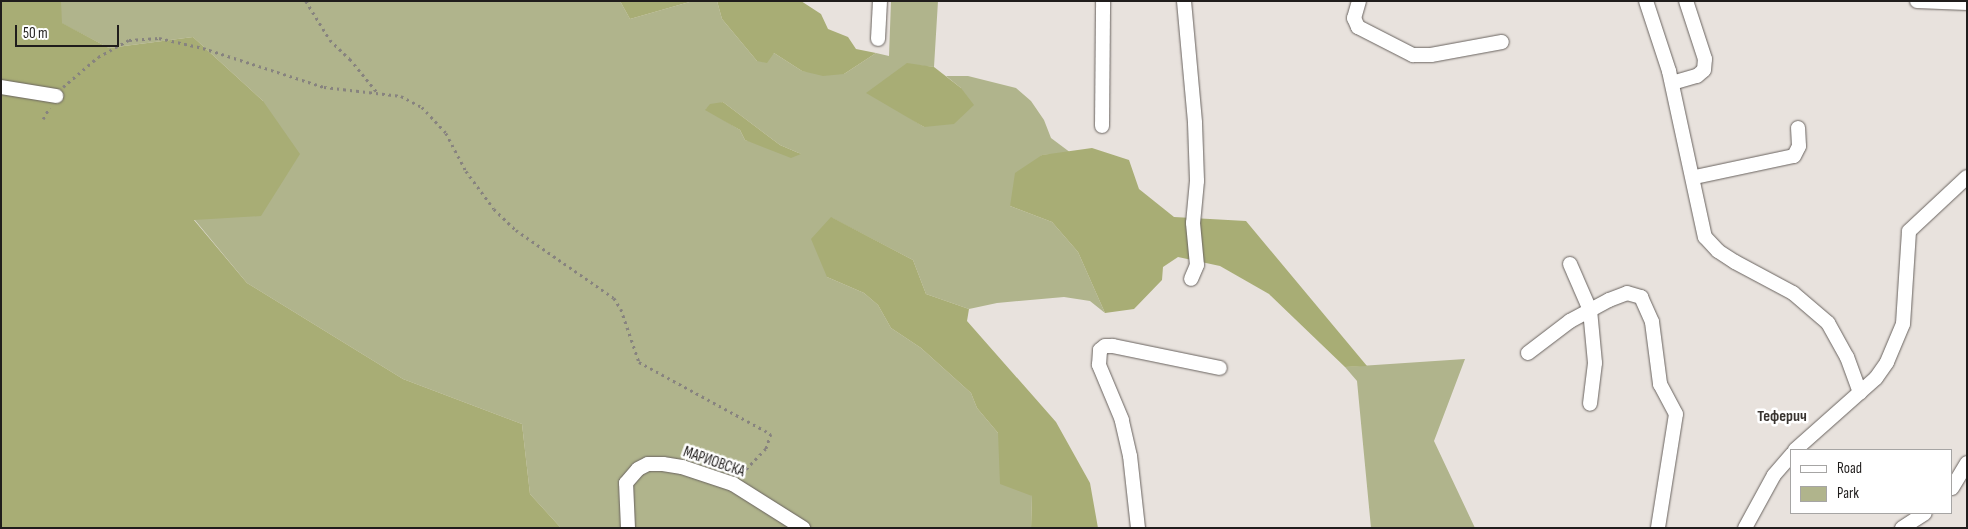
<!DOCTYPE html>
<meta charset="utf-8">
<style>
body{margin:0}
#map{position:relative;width:1968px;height:529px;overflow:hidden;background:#e8e2dd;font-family:"Sofia Sans Condensed",sans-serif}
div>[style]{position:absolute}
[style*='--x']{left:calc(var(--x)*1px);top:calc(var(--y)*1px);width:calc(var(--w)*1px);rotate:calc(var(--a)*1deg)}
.green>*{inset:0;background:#b0b48c}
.forest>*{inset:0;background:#a8ad75}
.path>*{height:2.5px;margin-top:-1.25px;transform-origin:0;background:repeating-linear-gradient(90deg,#87837f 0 2.5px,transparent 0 6.5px)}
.roads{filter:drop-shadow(0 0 1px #69635f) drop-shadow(0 0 1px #69635f)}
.minor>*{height:14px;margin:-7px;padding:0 7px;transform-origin:7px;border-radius:7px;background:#fff}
span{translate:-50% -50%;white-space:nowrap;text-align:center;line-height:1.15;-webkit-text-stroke:5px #fff;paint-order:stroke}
.street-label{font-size:15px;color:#201d1c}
.neighbourhood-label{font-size:16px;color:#38332f;font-weight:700}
.frame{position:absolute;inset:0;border:2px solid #201d1c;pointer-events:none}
.legend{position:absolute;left:1790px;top:449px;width:162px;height:65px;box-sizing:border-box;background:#fff;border:1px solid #a6a5a4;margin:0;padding:6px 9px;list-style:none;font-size:15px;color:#201d1c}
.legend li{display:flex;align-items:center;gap:10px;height:25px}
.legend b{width:25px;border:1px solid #a6a5a4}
.scale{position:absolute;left:15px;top:25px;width:104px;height:22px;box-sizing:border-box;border:2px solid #201d1c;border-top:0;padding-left:6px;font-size:15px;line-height:18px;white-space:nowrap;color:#201d1c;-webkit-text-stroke:4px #fff;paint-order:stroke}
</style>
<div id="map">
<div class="green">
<i style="clip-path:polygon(evenodd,61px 1px,620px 1px,630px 19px,693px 1px,717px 1px,722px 19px,757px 61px,774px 53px,802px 71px,844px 74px,876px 53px,889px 56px,891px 1px,938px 1px,934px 67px,914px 65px,896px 109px,924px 127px,961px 88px,946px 76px,968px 76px,1016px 88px,1031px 101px,1044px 120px,1051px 138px,1071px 153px,1042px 155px,1010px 206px,1052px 222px,1078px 252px,1105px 313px,1090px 301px,1064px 297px,997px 303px,969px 309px,926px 294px,913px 260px,832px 218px,827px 277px,864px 293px,878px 305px,891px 328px,921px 348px,971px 393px,977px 408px,998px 433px,1032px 496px,1031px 528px,561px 528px,530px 494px,522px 424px,403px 379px,247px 283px,194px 219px,263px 101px,193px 37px,109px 48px,61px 23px,61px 1px,723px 102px,780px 145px,801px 154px,745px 140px,740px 130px,706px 109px,723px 102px)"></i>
<i style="clip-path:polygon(1465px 359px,1434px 441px,1475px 528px,1371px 528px,1357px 381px,1345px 367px)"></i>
</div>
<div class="forest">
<i style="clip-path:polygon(1px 1px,61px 1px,62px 23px,109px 48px,193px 37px,263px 101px,300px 154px,261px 216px,194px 220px,247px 283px,403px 379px,522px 424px,530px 494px,561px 528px,1px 528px)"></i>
<i style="clip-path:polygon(620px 1px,693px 1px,630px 19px)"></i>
<i style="clip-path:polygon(717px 1px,801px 1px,821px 14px,828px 29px,848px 37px,856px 49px,876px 53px,844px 74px,823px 76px,802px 71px,774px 53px,767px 63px,757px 61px,722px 19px)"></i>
<i style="clip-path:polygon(907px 63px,934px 67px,961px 88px,974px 105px,954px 124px,924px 127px,866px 93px)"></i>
<i style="clip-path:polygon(723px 102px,780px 145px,801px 154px,791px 158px,745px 140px,740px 130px,705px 110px,710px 104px)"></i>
<i style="clip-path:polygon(1092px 148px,1129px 160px,1139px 189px,1174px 217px,1246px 221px,1367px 366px,1345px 367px,1269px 294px,1220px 266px,1178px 257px,1163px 267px,1162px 280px,1134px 309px,1105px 313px,1078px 252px,1052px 222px,1010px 206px,1015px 173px,1042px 155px)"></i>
<i style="clip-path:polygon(831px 217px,913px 260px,926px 294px,969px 309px,967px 321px,1056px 422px,1090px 483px,1098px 528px,1031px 528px,1032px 496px,1000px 484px,998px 433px,977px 408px,971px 393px,921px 348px,891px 328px,878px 305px,864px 293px,827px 277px,811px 239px)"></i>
</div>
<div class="path">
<i style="--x:306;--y:1;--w:46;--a:58.4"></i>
<i style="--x:330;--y:40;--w:28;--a:44"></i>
<i style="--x:350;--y:59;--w:43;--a:50.7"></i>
<i style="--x:63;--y:87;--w:46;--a:-40.6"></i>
<i style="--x:98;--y:57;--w:35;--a:-29"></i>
<i style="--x:129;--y:40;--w:30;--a:-4"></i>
<i style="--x:159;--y:38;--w:45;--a:12.8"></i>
<i style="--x:203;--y:48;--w:127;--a:17.9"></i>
<i style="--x:324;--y:87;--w:78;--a:6.7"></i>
<i style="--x:401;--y:96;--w:24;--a:28"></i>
<i style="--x:422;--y:107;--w:35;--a:47"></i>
<i style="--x:446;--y:133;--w:43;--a:62.2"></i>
<i style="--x:466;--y:171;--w:47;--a:53.6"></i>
<i style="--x:494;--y:209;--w:30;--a:44"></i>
<i style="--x:516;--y:230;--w:119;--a:34.8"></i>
<i style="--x:614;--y:298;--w:13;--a:58"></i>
<i style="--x:621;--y:309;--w:56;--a:71.2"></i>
<i style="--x:639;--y:362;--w:150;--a:28.6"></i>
<i style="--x:771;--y:434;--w:16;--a:108"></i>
<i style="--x:766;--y:449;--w:35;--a:134"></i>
<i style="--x:43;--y:119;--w:13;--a:-61"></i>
</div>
<div class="roads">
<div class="minor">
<i style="--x:1184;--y:1;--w:122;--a:84.8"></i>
<i style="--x:1195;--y:123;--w:58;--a:88"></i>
<i style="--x:1197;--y:181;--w:42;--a:95.4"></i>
<i style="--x:1193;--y:223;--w:42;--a:84.6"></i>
<i style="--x:1197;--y:265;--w:15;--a:113"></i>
<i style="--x:1359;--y:1;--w:18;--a:106"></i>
<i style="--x:1354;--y:18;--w:10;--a:66"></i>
<i style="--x:1358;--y:27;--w:62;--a:27"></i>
<i style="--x:1413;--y:55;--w:18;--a:0"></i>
<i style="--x:1431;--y:55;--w:72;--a:-10.4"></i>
<i style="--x:1646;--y:1;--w:74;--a:71.8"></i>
<i style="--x:1669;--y:71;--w:170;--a:77.8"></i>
<i style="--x:1705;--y:237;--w:19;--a:47"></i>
<i style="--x:1718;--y:251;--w:20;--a:33"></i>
<i style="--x:1735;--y:262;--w:66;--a:28.1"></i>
<i style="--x:1793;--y:293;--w:46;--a:40.6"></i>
<i style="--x:1828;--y:323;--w:39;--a:61"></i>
<i style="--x:1847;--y:357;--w:38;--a:70"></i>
<i style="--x:1917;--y:1;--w:50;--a:2.3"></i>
<i style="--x:878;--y:39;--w:38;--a:-87"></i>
<i style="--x:1672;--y:83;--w:26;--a:-16"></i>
<i style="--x:1697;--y:76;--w:9;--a:-41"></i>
<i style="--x:1704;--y:70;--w:11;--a:-85"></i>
<i style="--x:1705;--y:59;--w:61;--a:-108.1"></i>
<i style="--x:1;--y:87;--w:56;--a:9.3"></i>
<i style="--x:1102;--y:126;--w:125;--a:-89.5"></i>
<i style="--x:1695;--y:177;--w:101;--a:-12"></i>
<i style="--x:1794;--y:156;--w:11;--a:-63"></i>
<i style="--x:1799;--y:146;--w:18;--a:-93"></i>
<i style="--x:1570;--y:264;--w:50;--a:66.5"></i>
<i style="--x:1590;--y:310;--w:53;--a:84.6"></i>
<i style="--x:1595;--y:363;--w:41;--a:97"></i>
<i style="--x:1528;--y:353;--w:53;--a:-37.3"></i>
<i style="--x:1570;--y:321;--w:44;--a:-28.3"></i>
<i style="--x:1609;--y:300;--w:19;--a:-21"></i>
<i style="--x:1627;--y:293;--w:15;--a:16"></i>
<i style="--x:1641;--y:297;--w:27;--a:66"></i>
<i style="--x:1652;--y:322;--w:63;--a:82.6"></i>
<i style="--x:1660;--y:384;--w:34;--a:62"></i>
<i style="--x:1676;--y:414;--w:115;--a:99"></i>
<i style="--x:1795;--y:450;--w:108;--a:-41.6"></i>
<i style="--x:1876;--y:378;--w:19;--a:-55"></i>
<i style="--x:1887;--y:362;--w:41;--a:-67.2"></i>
<i style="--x:1903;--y:324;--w:93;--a:-86.3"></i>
<i style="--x:1909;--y:231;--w:79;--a:-43"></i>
<i style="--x:1952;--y:488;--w:29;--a:-59"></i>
<i style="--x:628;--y:528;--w:45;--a:-92.5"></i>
<i style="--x:626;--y:483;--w:18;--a:-49"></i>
<i style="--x:638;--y:469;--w:11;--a:-27"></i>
<i style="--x:648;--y:464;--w:15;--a:0"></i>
<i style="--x:663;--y:464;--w:19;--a:9"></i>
<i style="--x:682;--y:467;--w:54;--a:18.4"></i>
<i style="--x:733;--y:484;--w:83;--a:32.2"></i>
<i style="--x:1138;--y:528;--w:72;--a:-96.3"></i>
<i style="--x:1130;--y:456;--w:37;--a:-103"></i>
<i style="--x:1122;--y:420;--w:60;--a:-112.7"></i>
<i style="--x:1099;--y:365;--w:15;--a:-86"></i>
<i style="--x:1100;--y:350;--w:6;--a:-39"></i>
<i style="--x:1105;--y:346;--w:8;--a:0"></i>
<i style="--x:1113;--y:346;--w:109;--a:11.6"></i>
<i style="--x:1745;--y:528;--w:60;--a:-61.3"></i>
<i style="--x:1774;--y:475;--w:28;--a:-49"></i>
<i style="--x:1902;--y:528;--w:27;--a:-33"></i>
</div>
</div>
<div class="street-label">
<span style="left:714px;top:462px;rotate:19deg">МАРИОВСКА</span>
</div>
<div class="neighbourhood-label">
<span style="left:1782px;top:417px">Теферич</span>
</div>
<div class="frame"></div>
<ul class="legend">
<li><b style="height:6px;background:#fff"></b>Road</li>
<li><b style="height:14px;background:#b0b48c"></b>Park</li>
</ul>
<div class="scale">50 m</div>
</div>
